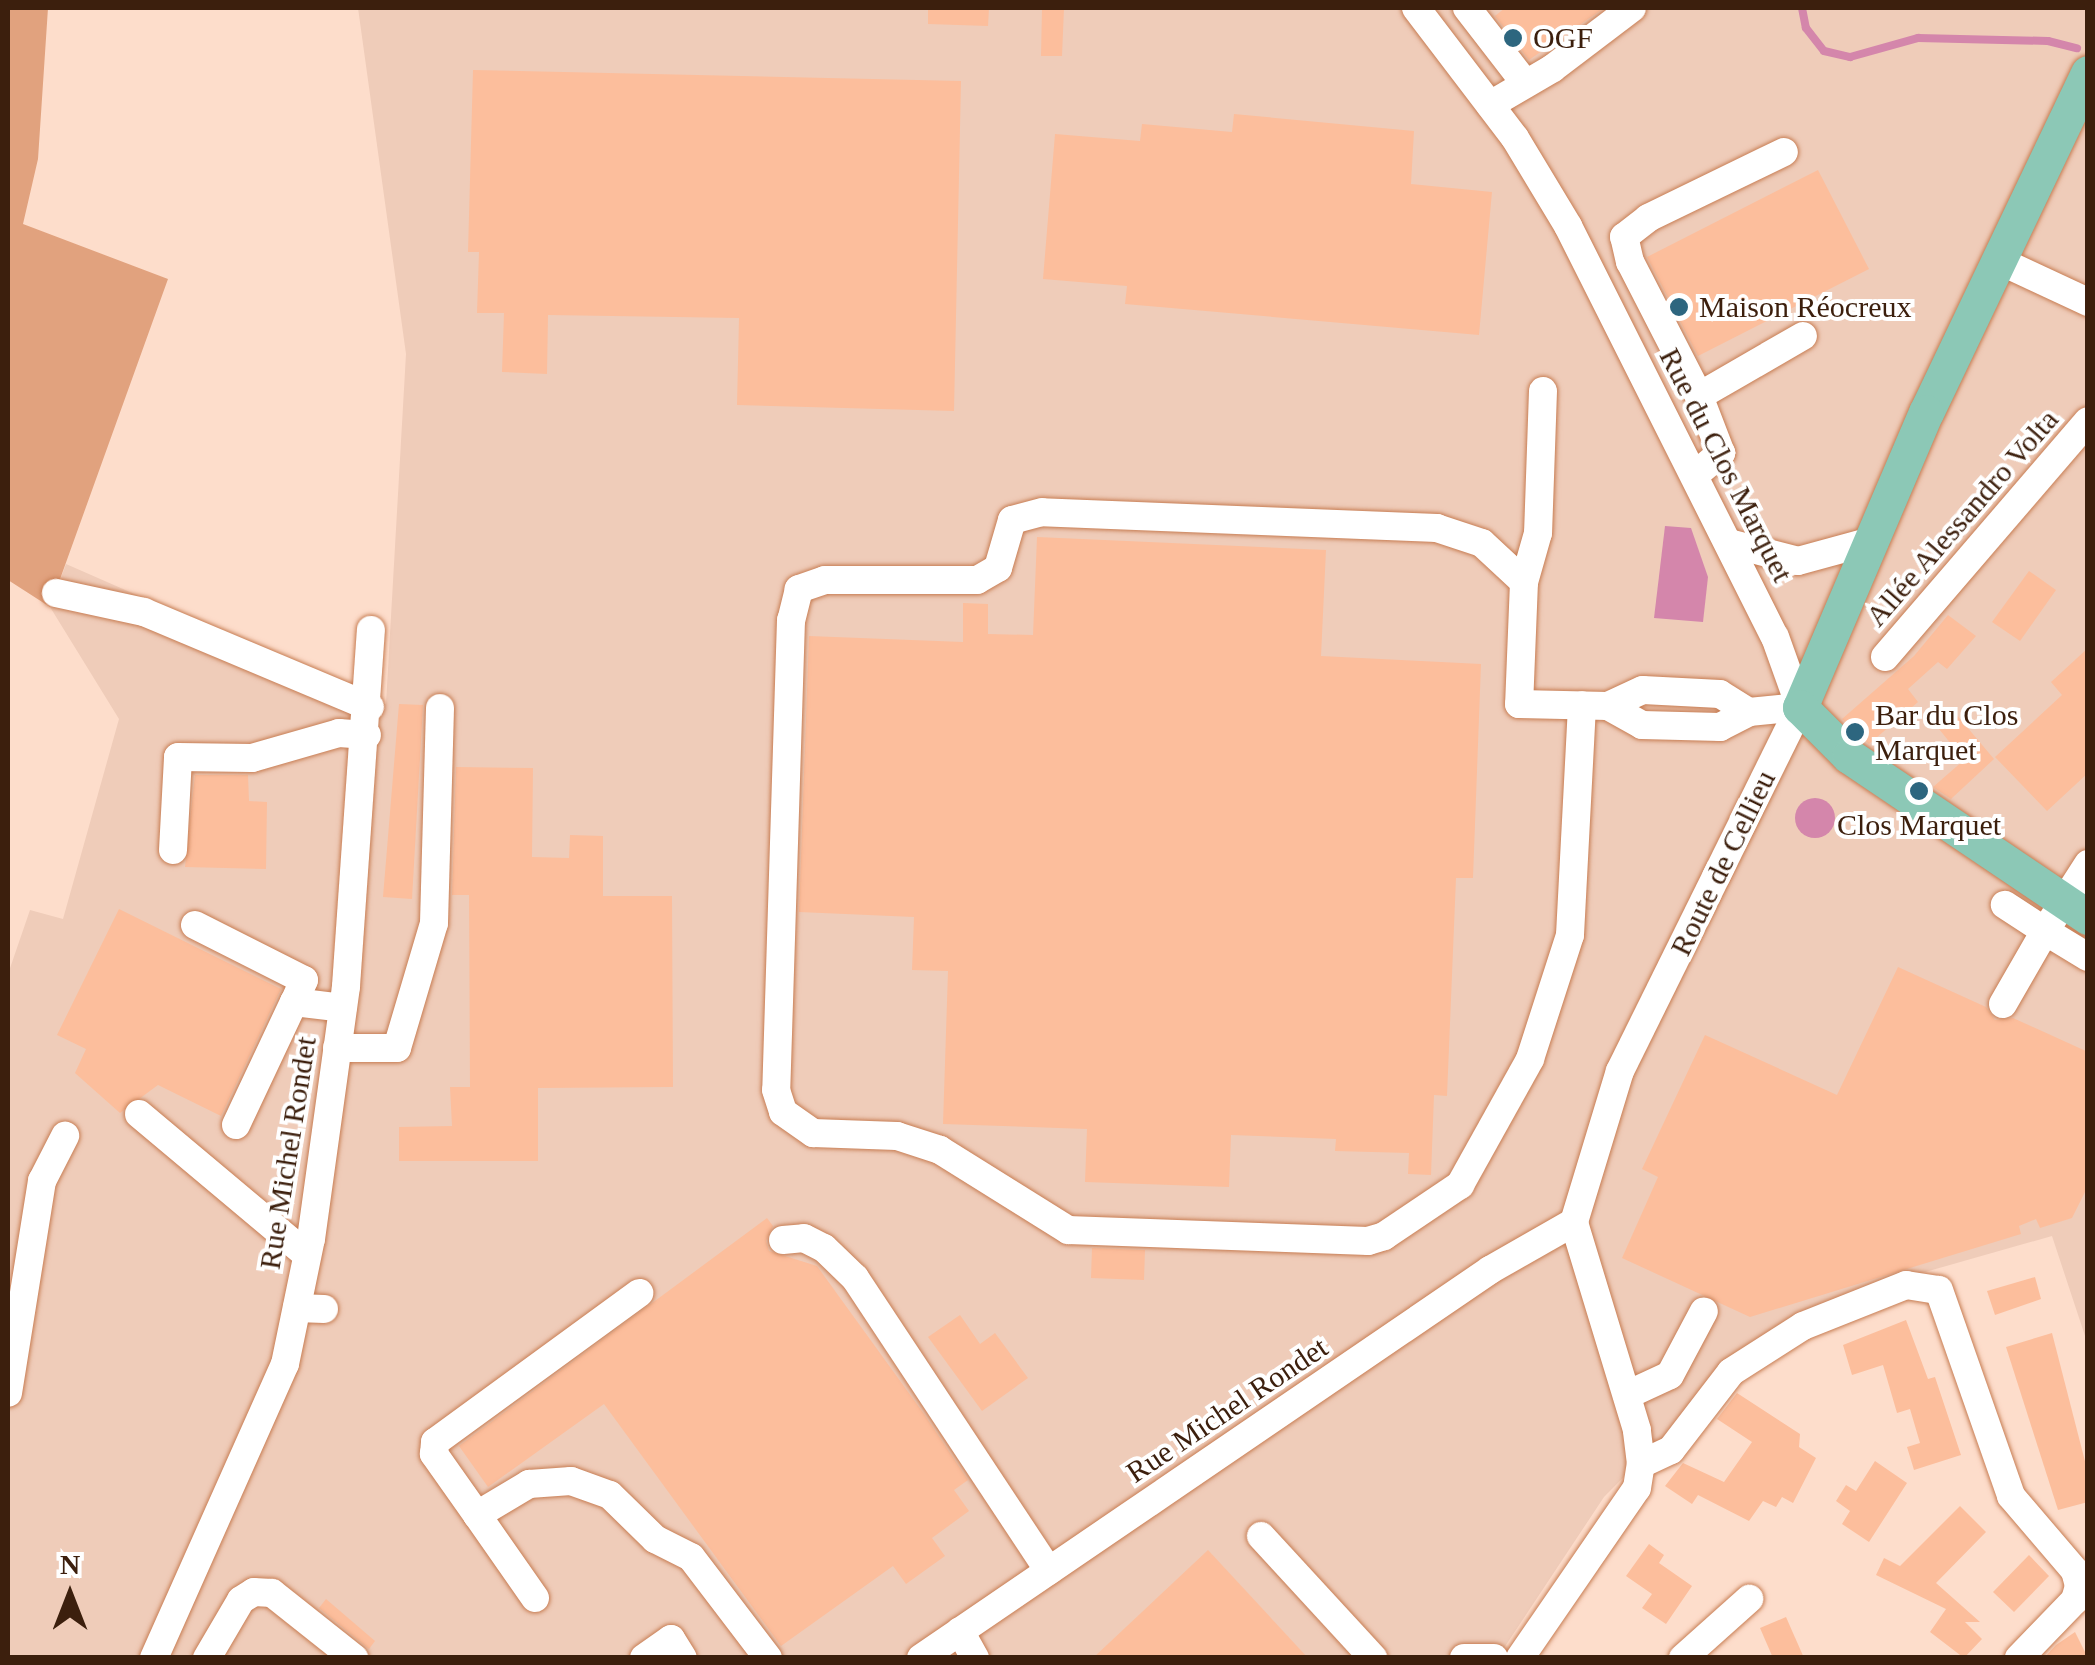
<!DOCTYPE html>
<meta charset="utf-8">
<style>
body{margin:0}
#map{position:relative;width:2095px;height:1665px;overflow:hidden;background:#fdddcb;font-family:"Times New Roman",serif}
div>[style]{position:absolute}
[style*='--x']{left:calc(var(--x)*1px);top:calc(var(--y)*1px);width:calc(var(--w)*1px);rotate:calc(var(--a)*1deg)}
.built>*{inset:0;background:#efccb9}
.green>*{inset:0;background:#e1a27e}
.water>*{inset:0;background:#d486ab}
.round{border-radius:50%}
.stream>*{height:8px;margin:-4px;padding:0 4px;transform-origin:4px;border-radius:4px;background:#d486ab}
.building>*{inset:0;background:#fcbe9c}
.roads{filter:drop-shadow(0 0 2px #c77d53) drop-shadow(0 0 2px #c77d53)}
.minor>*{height:28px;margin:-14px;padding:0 14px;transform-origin:14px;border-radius:14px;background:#fff}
.major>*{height:35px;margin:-17.5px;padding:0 17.5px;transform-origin:17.5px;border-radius:17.5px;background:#8cc8b6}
.dots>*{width:28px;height:28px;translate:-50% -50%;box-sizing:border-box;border:5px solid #fff;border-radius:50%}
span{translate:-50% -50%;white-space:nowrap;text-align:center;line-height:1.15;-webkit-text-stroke:8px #fff;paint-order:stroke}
.poi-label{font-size:30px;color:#3c1f0d}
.left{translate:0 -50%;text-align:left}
.street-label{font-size:30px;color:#3c1f0d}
.frame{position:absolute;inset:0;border:10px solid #3c1f0d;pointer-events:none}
.north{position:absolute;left:20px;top:1545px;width:100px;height:100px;-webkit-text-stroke:8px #fff;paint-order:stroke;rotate:0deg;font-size:28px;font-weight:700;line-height:40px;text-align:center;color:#3c1f0d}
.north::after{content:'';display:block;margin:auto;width:35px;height:45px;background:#3c1f0d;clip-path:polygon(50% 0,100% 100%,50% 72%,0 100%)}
</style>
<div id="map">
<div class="built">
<i style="clip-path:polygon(358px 8px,2087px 8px,2087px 1342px,2052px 1236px,1890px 1282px,1766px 1333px,1604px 1497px,1498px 1657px,8px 1657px,8px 974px,30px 910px,63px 919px,119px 719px,50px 607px,66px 564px,386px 704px,406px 354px)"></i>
</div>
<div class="green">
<i style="clip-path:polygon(8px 8px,48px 8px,38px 159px,23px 224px,168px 279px,50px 607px,8px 580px)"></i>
</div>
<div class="water">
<i style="clip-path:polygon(1665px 526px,1691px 528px,1708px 577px,1703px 622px,1654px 618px)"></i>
<i class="round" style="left:1795px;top:798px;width:40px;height:40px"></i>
</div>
<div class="stream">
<i style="--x:1802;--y:8;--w:20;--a:79"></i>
<i style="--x:1806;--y:28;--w:29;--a:52"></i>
<i style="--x:1824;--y:51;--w:27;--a:13"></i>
<i style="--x:1850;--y:57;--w:71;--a:-15.6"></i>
<i style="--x:1918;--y:38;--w:130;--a:1.3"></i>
<i style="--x:2048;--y:41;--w:30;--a:14"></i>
</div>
<div class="building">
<i style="clip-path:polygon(928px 8px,989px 8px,988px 26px,928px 24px)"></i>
<i style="clip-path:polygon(1042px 8px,1064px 8px,1062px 56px,1041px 56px)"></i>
<i style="clip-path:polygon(1505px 8px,1604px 8px,1529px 60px,1495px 16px)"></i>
<i style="clip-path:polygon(473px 70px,961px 81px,954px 411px,737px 405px,739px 318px,548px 315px,547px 374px,502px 372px,504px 313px,477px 313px,479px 252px,468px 252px)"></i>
<i style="clip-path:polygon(1234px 114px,1414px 131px,1411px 184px,1492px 192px,1479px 335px,1125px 304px,1127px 286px,1043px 279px,1055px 134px,1140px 141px,1142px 124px,1232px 132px)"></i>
<i style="clip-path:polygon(1818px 170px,1869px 269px,1698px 356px,1647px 257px)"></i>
<i style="clip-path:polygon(1037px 537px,1326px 550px,1321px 656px,1481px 664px,1473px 878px,1456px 878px,1447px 1096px,1434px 1095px,1431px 1175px,1408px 1174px,1409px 1153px,1335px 1151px,1336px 1139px,1231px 1135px,1229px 1187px,1085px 1182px,1087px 1129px,943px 1124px,948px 971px,912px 970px,914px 917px,799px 912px,809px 636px,963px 642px,963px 603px,988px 604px,988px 634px,1033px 635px)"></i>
<i style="clip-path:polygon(2029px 571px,2056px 590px,2020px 641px,1992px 622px)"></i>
<i style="clip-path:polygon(1948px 615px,1976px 636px,1947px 669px,1938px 662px,1908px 689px,1918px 702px,1869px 744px,1842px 719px,1914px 656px)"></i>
<i style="clip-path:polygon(2088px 648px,2088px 773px,2047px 811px,1995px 757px,2062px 695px,2051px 682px)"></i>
<i style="clip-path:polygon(399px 704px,423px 705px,412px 899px,383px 897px)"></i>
<i style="clip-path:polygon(1956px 714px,1994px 759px,1951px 799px,1933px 787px,1964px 760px,1939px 729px)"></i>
<i style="clip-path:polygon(456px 767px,533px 768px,532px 857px,569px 858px,570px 835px,603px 836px,603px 896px,672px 896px,673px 1087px,538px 1088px,538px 1161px,399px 1161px,399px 1127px,452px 1126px,450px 1087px,470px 1087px,469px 895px,452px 895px)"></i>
<i style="clip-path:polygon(195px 775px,248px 775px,249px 801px,267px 802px,266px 869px,185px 867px)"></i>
<i style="clip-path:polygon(119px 909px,281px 989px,221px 1116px,158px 1085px,120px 1113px,75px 1073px,86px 1049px,57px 1035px)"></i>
<i style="clip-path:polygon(1898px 967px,1986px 1007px,1995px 1020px,2013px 1018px,2088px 1052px,2088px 1186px,2072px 1218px,2040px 1228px,2036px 1219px,2019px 1226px,2021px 1234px,1750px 1317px,1622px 1258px,1658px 1177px,1642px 1169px,1705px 1035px,1837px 1095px)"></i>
<i style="clip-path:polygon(767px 1218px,773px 1226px,766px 1241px,769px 1251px,817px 1266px,924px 1414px,968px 1480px,954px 1490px,969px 1511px,932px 1538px,945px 1556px,906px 1584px,893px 1566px,781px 1646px,604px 1404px,488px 1487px,459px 1446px)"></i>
<i style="clip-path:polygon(1092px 1248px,1145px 1250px,1144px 1280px,1091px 1278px)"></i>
<i style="clip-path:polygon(2035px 1277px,2041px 1299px,1995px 1315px,1987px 1291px)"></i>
<i style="clip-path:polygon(960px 1315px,980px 1344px,995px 1333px,1028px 1378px,982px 1411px,928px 1337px)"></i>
<i style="clip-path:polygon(1906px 1320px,1928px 1379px,1935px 1377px,1961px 1455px,1914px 1470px,1907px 1447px,1920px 1443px,1910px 1409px,1897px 1413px,1883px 1365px,1852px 1375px,1843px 1345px)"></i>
<i style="clip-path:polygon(2052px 1333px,2088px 1473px,2088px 1502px,2058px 1510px,2006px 1347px)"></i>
<i style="clip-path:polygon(1737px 1393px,1800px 1434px,1799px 1447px,1816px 1458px,1793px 1503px,1782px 1497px,1776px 1507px,1763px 1501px,1749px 1521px,1698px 1495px,1692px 1504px,1665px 1486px,1683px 1463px,1724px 1482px,1752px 1442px,1717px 1419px)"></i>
<i style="clip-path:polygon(1875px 1461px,1907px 1483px,1869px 1542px,1842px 1524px,1850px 1511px,1836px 1501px,1846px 1485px,1856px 1491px)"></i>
<i style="clip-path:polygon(1960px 1506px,1986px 1532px,1936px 1583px,1980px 1622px,1965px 1622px,1982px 1639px,1964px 1658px,1930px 1632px,1946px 1609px,1876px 1575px,1884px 1558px,1900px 1566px)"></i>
<i style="clip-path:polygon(1649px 1544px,1664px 1555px,1659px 1563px,1692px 1586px,1666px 1624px,1642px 1608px,1652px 1594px,1626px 1576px)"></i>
<i style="clip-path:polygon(1208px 1550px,1308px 1658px,1093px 1658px)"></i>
<i style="clip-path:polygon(2029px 1555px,2049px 1576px,2014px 1612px,1993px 1592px)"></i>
<i style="clip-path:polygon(326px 1599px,375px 1641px,369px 1649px,319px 1608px)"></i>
<i style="clip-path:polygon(1786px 1617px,1804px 1658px,1773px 1658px,1760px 1628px)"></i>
<i style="clip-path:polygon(2075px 1632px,2088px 1658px,2044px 1658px,2056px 1645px)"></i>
</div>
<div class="roads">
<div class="minor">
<i style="--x:1416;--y:8;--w:163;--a:52.7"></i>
<i style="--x:1515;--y:138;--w:103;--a:58.9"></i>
<i style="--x:1568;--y:226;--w:460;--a:63.3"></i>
<i style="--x:1775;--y:637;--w:74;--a:70.3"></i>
<i style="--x:1467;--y:8;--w:95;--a:52.3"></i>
<i style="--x:1490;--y:105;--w:73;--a:-30.4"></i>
<i style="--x:1553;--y:68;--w:99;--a:-37.2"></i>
<i style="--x:2000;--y:261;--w:97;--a:25"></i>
<i style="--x:1543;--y:391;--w:142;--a:92"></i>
<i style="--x:1538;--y:533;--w:51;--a:105.9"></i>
<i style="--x:1524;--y:582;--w:122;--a:92.3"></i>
<i style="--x:1519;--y:704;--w:89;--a:1.3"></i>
<i style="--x:1608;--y:706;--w:38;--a:-25"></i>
<i style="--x:1643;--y:690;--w:77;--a:3"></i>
<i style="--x:1720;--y:694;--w:34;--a:32"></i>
<i style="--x:1699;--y:396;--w:151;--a:-117.2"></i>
<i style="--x:1630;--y:262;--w:26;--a:-103"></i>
<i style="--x:1624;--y:237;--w:31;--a:-38"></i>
<i style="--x:1648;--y:218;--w:151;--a:-25.9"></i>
<i style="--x:1696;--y:474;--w:33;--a:-40"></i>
<i style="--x:1721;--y:453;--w:61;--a:-111.1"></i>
<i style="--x:1699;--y:396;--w:120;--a:-30"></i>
<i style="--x:1729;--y:543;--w:71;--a:14.6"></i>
<i style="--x:1798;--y:561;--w:73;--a:-15.2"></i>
<i style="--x:1524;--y:582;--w:57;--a:-137.1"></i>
<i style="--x:1482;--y:543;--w:47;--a:-161.6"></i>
<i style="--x:1437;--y:528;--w:395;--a:-177.7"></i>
<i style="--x:1042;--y:512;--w:31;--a:165"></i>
<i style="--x:1012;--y:520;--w:50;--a:106.3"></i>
<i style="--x:998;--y:568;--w:24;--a:150"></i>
<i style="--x:977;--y:580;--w:152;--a:180"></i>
<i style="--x:825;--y:580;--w:28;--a:161"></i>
<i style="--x:799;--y:589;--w:32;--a:104"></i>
<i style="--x:791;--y:620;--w:470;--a:91.8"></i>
<i style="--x:776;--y:1090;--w:23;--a:72"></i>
<i style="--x:783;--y:1112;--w:37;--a:35"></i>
<i style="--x:813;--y:1133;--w:84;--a:2"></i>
<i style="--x:897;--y:1136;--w:45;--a:18"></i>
<i style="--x:940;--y:1150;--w:151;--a:32"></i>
<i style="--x:1068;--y:1230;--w:300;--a:2.1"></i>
<i style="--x:1368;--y:1241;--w:17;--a:-17"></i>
<i style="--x:1384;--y:1236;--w:92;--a:-33.9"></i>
<i style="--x:1460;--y:1185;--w:144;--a:-60.9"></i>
<i style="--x:1530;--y:1059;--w:130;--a:-72.1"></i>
<i style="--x:1570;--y:935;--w:230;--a:-87"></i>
<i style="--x:56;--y:593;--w:90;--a:12.2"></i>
<i style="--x:144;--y:612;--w:245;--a:22.8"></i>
<i style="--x:1885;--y:657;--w:311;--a:-49.3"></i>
<i style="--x:1608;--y:706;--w:39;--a:29"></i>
<i style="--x:1642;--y:725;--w:78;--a:1.5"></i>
<i style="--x:1720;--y:727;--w:33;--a:-27"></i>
<i style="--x:1749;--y:712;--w:51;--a:-5.6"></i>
<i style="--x:173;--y:850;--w:93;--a:-86.9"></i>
<i style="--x:178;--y:757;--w:74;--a:0.8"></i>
<i style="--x:252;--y:758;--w:91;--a:-16"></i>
<i style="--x:339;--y:733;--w:28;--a:4"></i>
<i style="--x:2088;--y:864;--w:80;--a:122.7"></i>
<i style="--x:2045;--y:931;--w:50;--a:31.2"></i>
<i style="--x:195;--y:925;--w:122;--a:26.8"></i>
<i style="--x:304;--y:980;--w:24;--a:114"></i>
<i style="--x:2003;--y:1004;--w:84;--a:-60.1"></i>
<i style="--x:2045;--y:931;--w:48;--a:-147"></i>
<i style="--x:337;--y:1048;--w:60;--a:0"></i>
<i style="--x:397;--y:1048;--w:130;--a:-73.5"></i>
<i style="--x:434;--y:923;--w:215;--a:-88.4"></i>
<i style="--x:139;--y:1114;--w:219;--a:40"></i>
<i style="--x:236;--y:1125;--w:136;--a:-64.8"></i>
<i style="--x:294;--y:1002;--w:49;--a:7"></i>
<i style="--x:783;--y:1240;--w:21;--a:-5"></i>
<i style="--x:804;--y:1238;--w:22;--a:27"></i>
<i style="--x:824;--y:1248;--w:43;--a:44.1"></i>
<i style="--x:855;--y:1278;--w:351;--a:56.5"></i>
<i style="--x:297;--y:1308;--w:27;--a:2"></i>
<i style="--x:8;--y:1393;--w:215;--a:-80.9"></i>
<i style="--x:42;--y:1181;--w:51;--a:-62.9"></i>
<i style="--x:1627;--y:1395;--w:47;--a:-24.9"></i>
<i style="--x:1670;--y:1375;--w:72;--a:-62"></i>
<i style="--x:1641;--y:1464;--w:33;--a:-25"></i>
<i style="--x:1671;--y:1450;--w:98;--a:-52.4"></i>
<i style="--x:1731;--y:1372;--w:85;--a:-32.6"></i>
<i style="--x:1803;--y:1326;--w:111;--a:-21.7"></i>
<i style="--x:1906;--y:1285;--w:33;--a:9"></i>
<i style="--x:1939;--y:1290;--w:218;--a:70.7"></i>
<i style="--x:2011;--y:1496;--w:99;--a:49.5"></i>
<i style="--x:2075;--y:1571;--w:16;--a:75"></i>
<i style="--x:2079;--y:1586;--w:15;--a:106"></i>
<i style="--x:2075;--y:1600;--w:81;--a:134"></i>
<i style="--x:477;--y:1515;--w:75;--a:-125.2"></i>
<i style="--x:434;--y:1454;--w:12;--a:-85"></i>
<i style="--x:435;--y:1442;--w:253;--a:-36.1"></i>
<i style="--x:1261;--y:1536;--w:166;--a:47.4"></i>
<i style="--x:535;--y:1598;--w:101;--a:-124.9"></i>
<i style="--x:477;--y:1515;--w:61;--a:-30.8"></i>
<i style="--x:529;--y:1484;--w:42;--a:-4.1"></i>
<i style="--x:571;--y:1481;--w:41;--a:19.7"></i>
<i style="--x:610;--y:1495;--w:63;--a:44.4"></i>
<i style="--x:655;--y:1539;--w:40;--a:26.6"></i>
<i style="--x:691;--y:1557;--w:127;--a:52.7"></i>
<i style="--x:960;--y:1631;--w:31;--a:61"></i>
<i style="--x:154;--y:1658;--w:322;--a:-66"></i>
<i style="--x:285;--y:1364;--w:128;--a:-78.3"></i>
<i style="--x:311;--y:1239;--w:255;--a:-82.1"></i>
<i style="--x:346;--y:986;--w:357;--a:-86"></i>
<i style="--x:207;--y:1658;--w:67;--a:-59.6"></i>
<i style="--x:241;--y:1600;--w:15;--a:-32"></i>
<i style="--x:254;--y:1592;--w:18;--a:3"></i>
<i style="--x:272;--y:1593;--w:105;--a:38.4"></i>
<i style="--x:644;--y:1658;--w:33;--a:-35"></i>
<i style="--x:671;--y:1639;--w:22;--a:58"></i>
<i style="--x:921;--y:1658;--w:689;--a:-34.29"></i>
<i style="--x:1490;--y:1270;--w:97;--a:-29.7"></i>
<i style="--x:1464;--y:1658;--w:30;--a:0"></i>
<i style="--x:1520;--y:1658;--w:206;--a:-55.5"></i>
<i style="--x:1637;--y:1488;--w:24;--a:-81"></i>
<i style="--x:1641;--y:1464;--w:34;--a:-97"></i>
<i style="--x:1637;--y:1430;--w:217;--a:-106.9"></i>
<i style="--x:1574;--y:1222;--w:158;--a:-73.1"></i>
<i style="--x:1620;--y:1071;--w:406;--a:-63.7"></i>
<i style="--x:1683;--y:1658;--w:89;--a:-41.8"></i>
</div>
<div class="major">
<i style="--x:2088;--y:73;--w:376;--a:115.5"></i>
<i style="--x:1926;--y:412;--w:321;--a:113.1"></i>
<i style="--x:1800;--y:707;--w:69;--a:45"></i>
<i style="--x:1849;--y:756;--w:288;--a:34"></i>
</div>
</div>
<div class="dots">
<i style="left:1513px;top:38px;background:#2d667f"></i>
<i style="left:1679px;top:307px;background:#2d667f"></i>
<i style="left:1855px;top:732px;background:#2d667f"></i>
<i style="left:1919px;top:791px;background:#2d667f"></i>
</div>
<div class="poi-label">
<span class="left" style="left:1533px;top:38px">OGF</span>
<span class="left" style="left:1699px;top:307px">Maison Réocreux</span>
<span class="left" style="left:1875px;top:732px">Bar du Clos<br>Marquet</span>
<span style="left:1919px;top:825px">Clos Marquet</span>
</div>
<div class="street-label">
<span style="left:1726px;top:465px;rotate:63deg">Rue du Clos Marquet</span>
<span style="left:1962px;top:518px;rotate:-49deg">Allée Alessandro Volta</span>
<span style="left:1723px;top:863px;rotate:-64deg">Route de Cellieu</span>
<span style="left:288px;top:1153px;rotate:-81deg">Rue Michel Rondet</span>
<span style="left:1227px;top:1410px;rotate:-34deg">Rue Michel Rondet</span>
</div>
<div class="frame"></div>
<div class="north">N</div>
</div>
